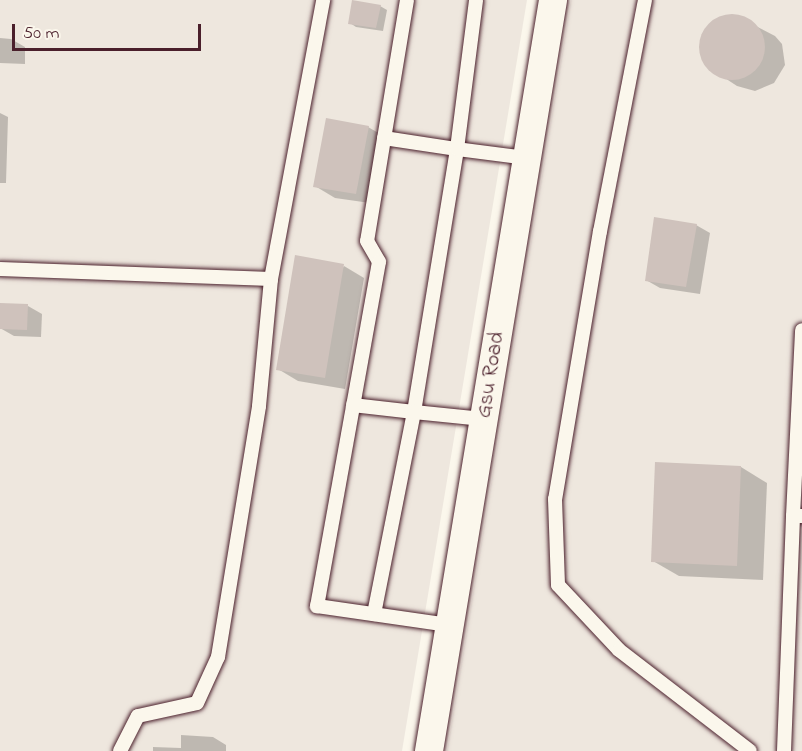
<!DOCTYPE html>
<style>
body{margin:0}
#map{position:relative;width:802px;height:751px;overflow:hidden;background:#fbf7ec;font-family:"Indie Flower",sans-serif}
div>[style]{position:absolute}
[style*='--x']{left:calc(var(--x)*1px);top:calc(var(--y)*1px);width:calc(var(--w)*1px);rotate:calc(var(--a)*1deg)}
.built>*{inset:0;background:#eee7de}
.shadow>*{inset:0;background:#0003}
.building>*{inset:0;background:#cfc2bc}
.round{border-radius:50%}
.roads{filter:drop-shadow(0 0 2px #4a1f2b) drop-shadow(0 0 2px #4a1f2b)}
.lane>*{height:14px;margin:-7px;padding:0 7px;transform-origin:7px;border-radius:7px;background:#fbf7ec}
.street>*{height:28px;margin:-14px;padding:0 14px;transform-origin:14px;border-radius:14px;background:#fbf7ec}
span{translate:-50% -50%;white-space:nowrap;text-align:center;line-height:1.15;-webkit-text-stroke:4.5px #fbf7ec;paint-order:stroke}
.street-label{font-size:21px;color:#4a1f2b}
.scale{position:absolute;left:12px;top:24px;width:189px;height:27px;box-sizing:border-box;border:3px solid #4a1f2b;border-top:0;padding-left:8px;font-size:18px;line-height:21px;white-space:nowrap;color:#4a1f2b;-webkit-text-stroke:4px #fbf7ec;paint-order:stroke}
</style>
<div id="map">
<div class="built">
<i style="clip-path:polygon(0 0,527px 0,402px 751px,0 751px)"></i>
<i style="clip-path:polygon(571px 0,802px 0,802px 751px,447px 751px)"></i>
</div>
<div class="shadow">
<i style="clip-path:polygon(380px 6px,387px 10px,383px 31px,356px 27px,350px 23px)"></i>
<i style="clip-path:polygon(734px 15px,775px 36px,782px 44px,785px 65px,774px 83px,755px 91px,737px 86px,708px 67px,703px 58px,702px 39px,713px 22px)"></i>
<i style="clip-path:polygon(0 38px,11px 39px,25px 47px,25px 64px,0 63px)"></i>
<i style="clip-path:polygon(0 113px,8px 117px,6px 183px,0 183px)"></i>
<i style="clip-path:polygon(368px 127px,389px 139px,377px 204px,335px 198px,315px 186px)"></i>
<i style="clip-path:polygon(696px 225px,710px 233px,700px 294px,660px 288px,646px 280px)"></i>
<i style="clip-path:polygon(344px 266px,364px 278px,345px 389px,298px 381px,278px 369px)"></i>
<i style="clip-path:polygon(28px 306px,42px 314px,41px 337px,14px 336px,0 328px)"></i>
<i style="clip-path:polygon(657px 464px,741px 467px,767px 483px,763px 580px,679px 576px,653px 561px)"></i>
<i style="clip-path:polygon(181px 735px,213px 737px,226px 745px,226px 751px,153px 751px,153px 747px,181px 748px)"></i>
</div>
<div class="building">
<i style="clip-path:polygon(352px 0,381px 5px,376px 28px,348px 24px)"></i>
<i class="round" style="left:699px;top:14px;width:66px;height:66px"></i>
<i style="clip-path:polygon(326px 118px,369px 126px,356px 194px,313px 187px)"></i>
<i style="clip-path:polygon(654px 217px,697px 224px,686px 287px,645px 281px)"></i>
<i style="clip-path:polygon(295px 255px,344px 264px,325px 378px,276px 370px)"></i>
<i style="clip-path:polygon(0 303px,28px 304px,27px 330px,0 329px)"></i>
<i style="clip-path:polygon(655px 462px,741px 466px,737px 566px,651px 562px)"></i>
</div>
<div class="roads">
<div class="lane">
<i style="--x:407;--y:0;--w:244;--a:99.4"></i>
<i style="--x:367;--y:241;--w:24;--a:60"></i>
<i style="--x:379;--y:262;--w:350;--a:100.2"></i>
<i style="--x:317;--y:606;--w:133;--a:8.2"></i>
<i style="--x:645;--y:0;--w:235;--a:101"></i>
<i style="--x:600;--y:231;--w:272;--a:99.5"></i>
<i style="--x:555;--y:499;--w:86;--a:88"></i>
<i style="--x:558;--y:585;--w:89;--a:46.8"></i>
<i style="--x:619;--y:650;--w:165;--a:37.6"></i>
<i style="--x:384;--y:138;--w:74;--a:8.6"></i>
<i style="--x:457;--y:149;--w:150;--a:-82.7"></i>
<i style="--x:0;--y:269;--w:271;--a:2.1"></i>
<i style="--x:353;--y:405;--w:61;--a:6.5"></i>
<i style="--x:414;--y:412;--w:266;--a:-80.7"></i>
<i style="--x:457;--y:149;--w:70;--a:7.4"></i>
<i style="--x:793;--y:516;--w:186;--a:-87.2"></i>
<i style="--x:374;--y:614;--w:206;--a:-78.8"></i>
<i style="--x:414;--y:412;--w:69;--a:5.8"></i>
<i style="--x:120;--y:751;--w:39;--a:-63"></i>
<i style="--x:138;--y:716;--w:60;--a:-12.4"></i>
<i style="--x:197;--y:703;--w:51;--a:-65.5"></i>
<i style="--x:218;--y:657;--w:254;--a:-80.7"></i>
<i style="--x:259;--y:406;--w:128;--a:-84.6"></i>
<i style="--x:271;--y:279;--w:284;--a:-79.4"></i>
<i style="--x:784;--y:751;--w:235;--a:-87.8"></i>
<i style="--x:793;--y:516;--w:9;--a:0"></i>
</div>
<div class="street">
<i style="--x:429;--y:751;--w:761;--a:-80.62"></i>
</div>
</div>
<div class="street-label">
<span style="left:491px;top:375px;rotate:-81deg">Gsu Road</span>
</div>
<div class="scale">50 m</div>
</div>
